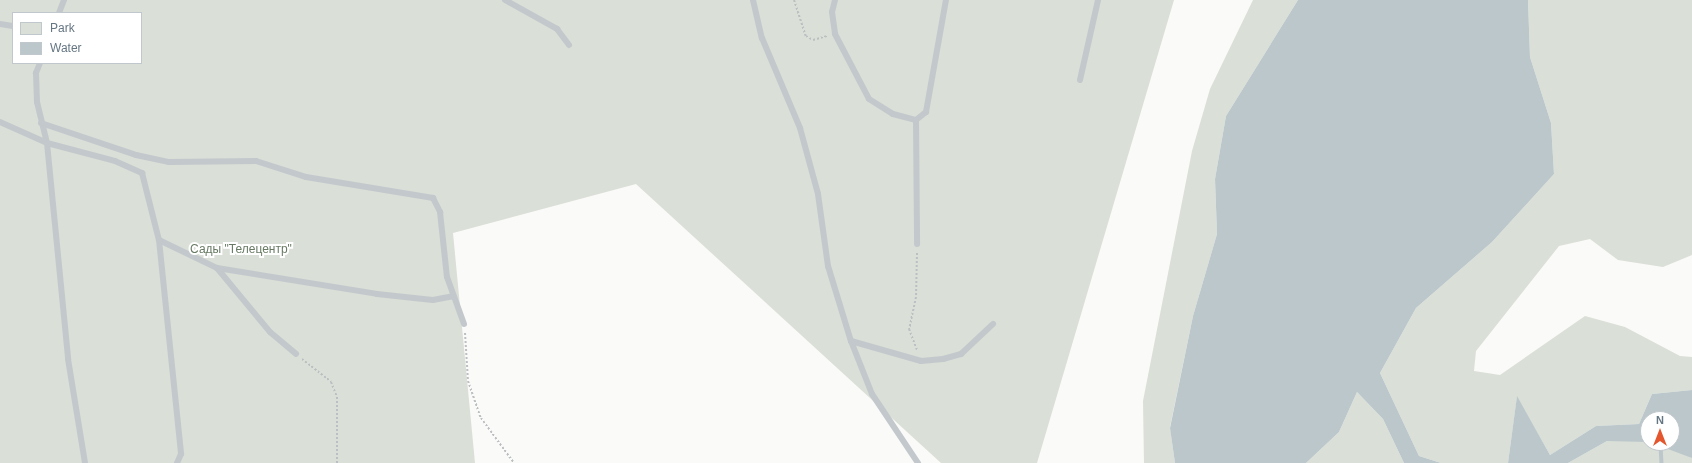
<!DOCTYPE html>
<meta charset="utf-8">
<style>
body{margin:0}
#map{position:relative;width:1692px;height:463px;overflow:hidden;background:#fafaf8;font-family:Helvetica,sans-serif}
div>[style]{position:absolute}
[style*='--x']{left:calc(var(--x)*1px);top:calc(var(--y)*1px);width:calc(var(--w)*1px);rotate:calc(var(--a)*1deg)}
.green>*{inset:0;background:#dadfd7}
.water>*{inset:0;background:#bbc7cb}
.stream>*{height:3.5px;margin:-1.75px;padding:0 1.75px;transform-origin:1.75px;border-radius:1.75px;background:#bbc7cb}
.path>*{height:2px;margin-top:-1px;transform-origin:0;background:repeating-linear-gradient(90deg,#bbbfc2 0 2px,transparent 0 4px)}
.lane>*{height:6px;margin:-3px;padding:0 3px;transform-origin:3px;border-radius:3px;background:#c3c8cc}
span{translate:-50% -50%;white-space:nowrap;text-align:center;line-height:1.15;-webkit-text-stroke:4px #fff;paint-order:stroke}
.park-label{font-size:12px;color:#687a64}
.legend{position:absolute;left:12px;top:12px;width:130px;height:52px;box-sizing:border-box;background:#fff;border:1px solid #c1c8cd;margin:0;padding:5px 7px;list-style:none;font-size:12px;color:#657683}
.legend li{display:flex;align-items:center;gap:8px;height:20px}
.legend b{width:20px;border:1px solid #c1c8cd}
.north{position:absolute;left:1640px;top:411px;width:40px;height:40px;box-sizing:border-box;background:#fff;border:1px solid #c1c8cd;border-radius:50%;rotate:0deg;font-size:11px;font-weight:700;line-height:16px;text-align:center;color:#657683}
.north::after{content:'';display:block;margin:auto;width:14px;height:18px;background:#e4572e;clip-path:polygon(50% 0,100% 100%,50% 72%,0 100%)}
</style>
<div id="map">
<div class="green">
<i style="clip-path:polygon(evenodd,0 0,1174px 0,1037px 463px,941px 463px,636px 184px,453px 233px,475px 463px,0 463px,0 0,13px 13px,141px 13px,141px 63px,13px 63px,13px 13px)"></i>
<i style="clip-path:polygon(1253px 0,1298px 0,1226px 116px,1215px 179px,1217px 234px,1193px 316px,1170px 427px,1175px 463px,1144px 463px,1143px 401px,1192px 151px,1210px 89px)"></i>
<i style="clip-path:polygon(1528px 0,1692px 0,1692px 255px,1663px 267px,1618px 260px,1590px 239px,1559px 246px,1476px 351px,1474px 371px,1500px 375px,1585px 316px,1625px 327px,1680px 356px,1692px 357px,1692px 390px,1652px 394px,1639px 424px,1596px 426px,1550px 455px,1517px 397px,1508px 463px,1441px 463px,1419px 456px,1380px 373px,1416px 308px,1492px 242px,1554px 174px,1551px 123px,1530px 57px)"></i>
<i style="clip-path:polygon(1357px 392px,1383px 419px,1404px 463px,1306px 463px,1339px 432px)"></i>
<i style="clip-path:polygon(1607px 441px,1643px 441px,1677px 450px,1692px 458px,1692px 463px,1568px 463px)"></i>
</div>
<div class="water">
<i style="clip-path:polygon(1298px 0,1528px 0,1530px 57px,1551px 123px,1554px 174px,1492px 242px,1416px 308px,1380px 373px,1419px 456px,1441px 463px,1404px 463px,1383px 419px,1357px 392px,1339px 432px,1306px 463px,1175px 463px,1170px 428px,1193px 316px,1217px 234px,1215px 179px,1226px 116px)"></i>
<i style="clip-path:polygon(1692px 390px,1692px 458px,1652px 443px,1672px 443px,1672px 419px,1648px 419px,1648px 442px,1607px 441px,1568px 463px,1508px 463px,1517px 396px,1550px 455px,1596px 426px,1639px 424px,1652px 394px)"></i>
</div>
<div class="stream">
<i style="--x:1661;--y:445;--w:18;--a:87"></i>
</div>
<div class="path">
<i style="--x:794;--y:0;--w:38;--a:72"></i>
<i style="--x:806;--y:36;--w:8;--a:30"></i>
<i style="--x:813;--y:40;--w:15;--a:-16"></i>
<i style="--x:917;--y:253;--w:44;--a:91.3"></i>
<i style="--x:916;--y:297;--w:33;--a:102"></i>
<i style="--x:909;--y:329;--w:22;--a:69"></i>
<i style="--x:465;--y:333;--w:48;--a:86.4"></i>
<i style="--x:468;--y:381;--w:39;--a:71"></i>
<i style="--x:481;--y:418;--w:56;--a:53.7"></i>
<i style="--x:302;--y:359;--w:37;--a:38"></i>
<i style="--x:331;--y:382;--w:16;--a:68"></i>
<i style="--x:337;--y:397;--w:66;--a:90"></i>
</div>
<div class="lane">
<i style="--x:505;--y:0;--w:60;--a:29.1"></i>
<i style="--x:557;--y:29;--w:20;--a:53"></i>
<i style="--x:753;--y:0;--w:39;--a:77"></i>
<i style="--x:762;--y:38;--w:98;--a:67.1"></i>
<i style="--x:800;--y:128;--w:68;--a:74.7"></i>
<i style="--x:818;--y:194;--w:73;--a:82.1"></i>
<i style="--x:828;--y:266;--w:78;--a:73"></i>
<i style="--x:851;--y:341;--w:57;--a:68.4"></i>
<i style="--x:872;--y:394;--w:83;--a:56.3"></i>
<i style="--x:835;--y:0;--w:12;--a:104"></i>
<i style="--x:832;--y:12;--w:22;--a:82"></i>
<i style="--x:835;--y:34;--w:73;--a:62.4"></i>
<i style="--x:869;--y:99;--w:28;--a:32"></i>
<i style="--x:893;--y:114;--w:24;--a:15"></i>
<i style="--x:916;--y:120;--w:13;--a:-39"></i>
<i style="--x:926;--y:112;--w:114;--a:-79.9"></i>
<i style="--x:59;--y:13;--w:14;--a:-69"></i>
<i style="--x:0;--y:24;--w:13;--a:9"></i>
<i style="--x:40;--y:63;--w:11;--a:112"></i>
<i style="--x:36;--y:73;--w:29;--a:88"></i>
<i style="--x:37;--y:102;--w:42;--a:76.3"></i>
<i style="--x:47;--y:143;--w:217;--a:84.4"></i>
<i style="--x:68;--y:359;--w:105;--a:80.7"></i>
<i style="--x:1080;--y:80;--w:82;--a:-77.3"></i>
<i style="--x:916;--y:120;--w:124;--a:89.5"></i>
<i style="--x:0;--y:122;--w:51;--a:24.1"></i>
<i style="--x:47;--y:143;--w:70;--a:14.8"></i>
<i style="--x:115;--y:161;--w:30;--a:24"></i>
<i style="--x:142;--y:173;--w:69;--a:75.8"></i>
<i style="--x:159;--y:240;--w:64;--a:25.8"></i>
<i style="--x:217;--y:268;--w:83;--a:50.4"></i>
<i style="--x:270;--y:332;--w:34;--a:40"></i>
<i style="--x:41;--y:123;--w:100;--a:18.6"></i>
<i style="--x:136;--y:155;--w:34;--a:12"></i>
<i style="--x:169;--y:162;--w:87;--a:-0.7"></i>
<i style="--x:256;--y:161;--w:52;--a:17.7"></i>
<i style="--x:306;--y:177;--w:129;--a:9.4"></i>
<i style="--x:433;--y:198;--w:16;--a:63"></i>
<i style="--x:440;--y:212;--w:65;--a:83.9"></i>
<i style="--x:447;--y:277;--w:50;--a:70.1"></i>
<i style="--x:159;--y:240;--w:215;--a:84.1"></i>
<i style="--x:181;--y:454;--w:10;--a:114"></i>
<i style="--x:217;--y:268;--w:162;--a:9.2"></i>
<i style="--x:377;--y:294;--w:56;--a:6.1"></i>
<i style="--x:433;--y:300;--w:20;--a:-11"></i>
<i style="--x:851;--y:341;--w:73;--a:15.9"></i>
<i style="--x:921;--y:361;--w:22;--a:-5"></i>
<i style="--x:943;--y:359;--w:19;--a:-16"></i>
<i style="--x:961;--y:354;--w:44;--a:-43.2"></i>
</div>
<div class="park-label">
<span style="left:241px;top:250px">Сады "Телецентр"</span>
</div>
<ul class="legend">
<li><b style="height:11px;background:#dadfd7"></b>Park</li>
<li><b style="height:11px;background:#bbc7cb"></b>Water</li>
</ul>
<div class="north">N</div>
</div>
